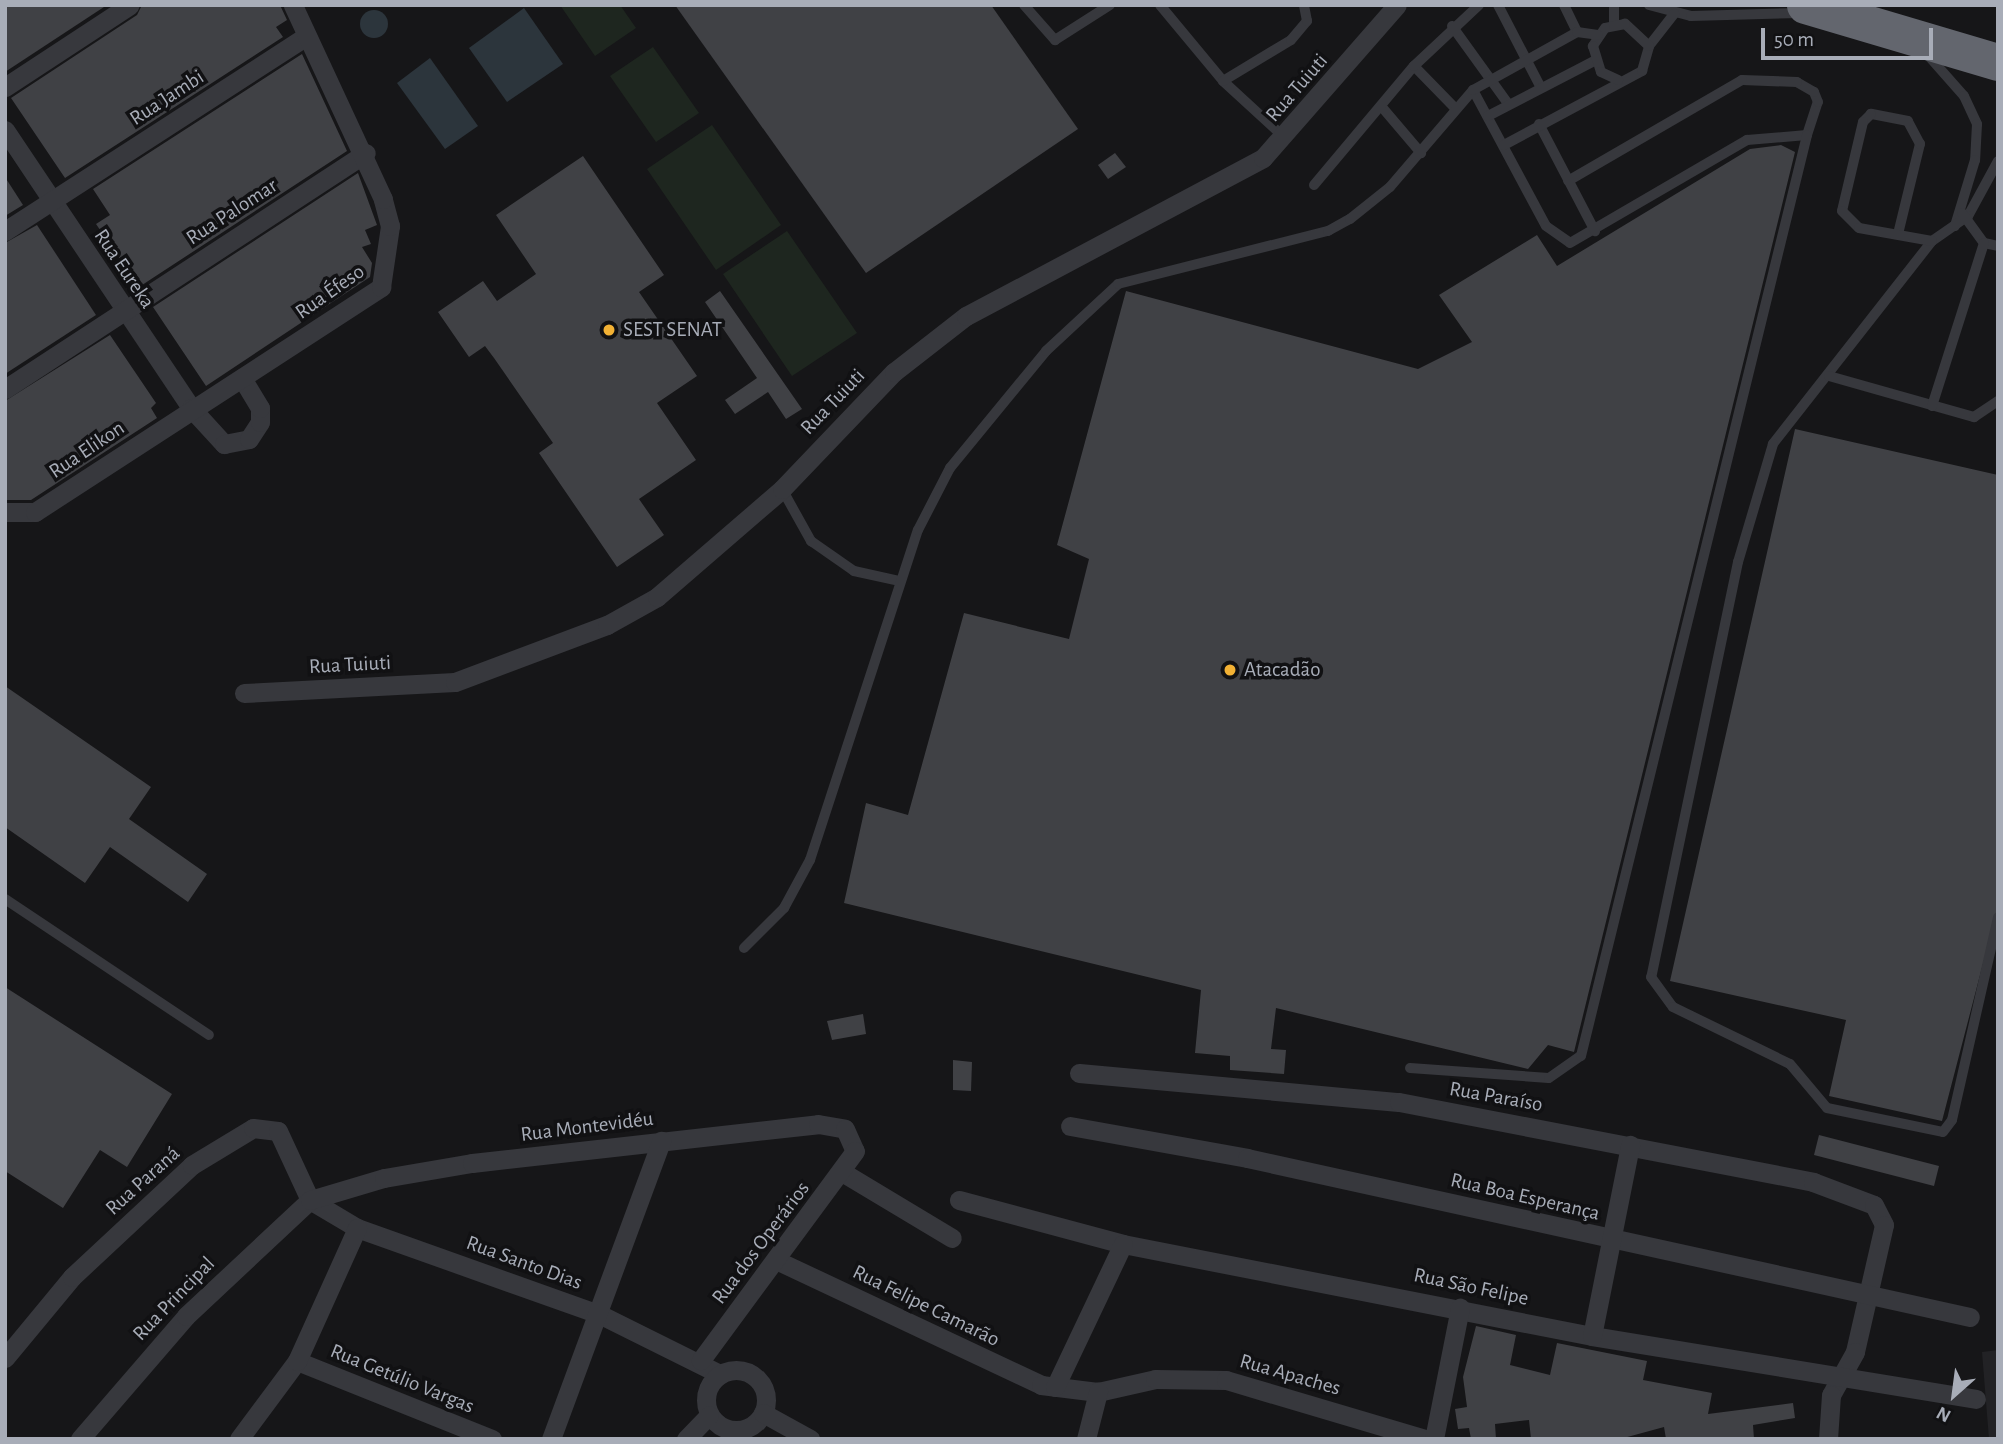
<!DOCTYPE html>
<meta charset="utf-8">
<style>
body{margin:0}
#map{position:relative;width:2003px;height:1444px;overflow:hidden;background:#161618;font-family:"Alegreya Sans",sans-serif}
div>[style]{position:absolute}
[style*='--x']{left:calc(var(--x)*1px);top:calc(var(--y)*1px);width:calc(var(--w)*1px);rotate:calc(var(--a)*1deg)}
.built>*{inset:0;background:#222225}
.green>*{inset:0;background:#1e261f}
.water>*{inset:0;background:#2c353c}
.round{border-radius:50%}
.building>*{inset:0;background:#404145}
.lane>*{height:10px;margin:-5px;padding:0 5px;transform-origin:5px;border-radius:5px;background:#37383d}
.street>*{height:19px;margin:-9.5px;padding:0 9.5px;transform-origin:9.5px;border-radius:9.5px;background:#37383d}
.street>.ring{margin:-9.5px;padding:0;box-sizing:content-box;background:none;border:19px solid #37383d;border-radius:50%}
.highway>*{height:37px;margin:-18.5px;padding:0 18.5px;transform-origin:18.5px;border-radius:18.5px;background:#63666e}
.dots>*{width:19px;height:19px;translate:-50% -50%;box-sizing:border-box;border:4px solid #111113;border-radius:50%}
span{translate:-50% -50%;white-space:nowrap;text-align:center;line-height:1.15;-webkit-text-stroke:7px #111113;paint-order:stroke}
.street-label{font-size:21px;color:#a8adb8}
.poi-label{font-size:21px;color:#a8adb8}
.left{translate:0 -50%;text-align:left}
.frame{position:absolute;inset:0;border:7px solid #a8adb8;pointer-events:none}
.north{position:absolute;left:1919px;top:1360px;width:70px;height:70px;-webkit-text-stroke:5px #111113;paint-order:stroke;rotate:208deg;font-size:19px;font-weight:700;line-height:28px;text-align:center;color:#a8adb8}
.north::after{content:'';display:block;margin:auto;width:24px;height:32px;background:#a8adb8;clip-path:polygon(50% 0,100% 100%,50% 72%,0 100%)}
.scale{position:absolute;left:1761px;top:28px;width:172px;height:32px;box-sizing:border-box;border:4px solid #a8adb8;border-top:0;padding-left:9px;font-size:21px;line-height:24px;white-space:nowrap;color:#a8adb8;-webkit-text-stroke:5px #111113;paint-order:stroke}
</style>
<div id="map">
<div class="built">
<i style="clip-path:polygon(1998px 1350px,1998px 1439px,1989px 1439px,1982px 1352px)"></i>
</div>
<div class="green">
<i style="clip-path:polygon(560px 5px,620px 5px,636px 28px,595px 56px)"></i>
<i style="clip-path:polygon(653px 47px,699px 113px,656px 142px,610px 76px)"></i>
<i style="clip-path:polygon(712px 125px,781px 225px,716px 270px,647px 169px)"></i>
<i style="clip-path:polygon(787px 231px,857px 333px,792px 376px,723px 274px)"></i>
</div>
<div class="water">
<i style="clip-path:polygon(524px 8px,563px 64px,507px 102px,469px 48px)"></i>
<i class="round" style="left:360px;top:10px;width:28px;height:28px"></i>
<i style="clip-path:polygon(430px 58px,478px 126px,445px 149px,397px 83px)"></i>
</div>
<div class="building">
<i style="clip-path:polygon(5px 5px,107px 5px,5px 72px)"></i>
<i style="clip-path:polygon(142px 5px,280px 5px,287px 20px,276px 27px,283px 37px,65px 178px,11px 98px,137px 15px)"></i>
<i style="clip-path:polygon(675px 5px,991px 5px,1078px 129px,866px 273px)"></i>
<i style="clip-path:polygon(302px 54px,347px 151px,139px 287px,96px 224px,110px 215px,93px 189px)"></i>
<i style="clip-path:polygon(1781px 145px,1795px 152px,1574px 1052px,1548px 1045px,1528px 1069px,1276px 1008px,1271px 1049px,1286px 1050px,1284px 1074px,1230px 1070px,1230px 1056px,1195px 1053px,1201px 990px,844px 903px,866px 803px,908px 815px,964px 613px,1069px 639px,1089px 559px,1057px 545px,1126px 291px,1418px 369px,1472px 342px,1439px 295px,1537px 235px,1557px 266px,1750px 149px)"></i>
<i style="clip-path:polygon(1115px 153px,1126px 167px,1108px 179px,1098px 165px)"></i>
<i style="clip-path:polygon(583px 156px,664px 275px,639px 292px,697px 376px,657px 403px,696px 460px,639px 499px,664px 535px,617px 567px,539px 453px,553px 443px,494px 358px,485px 346px,469px 357px,438px 312px,483px 281px,497px 301px,536px 274px,496px 215px)"></i>
<i style="clip-path:polygon(358px 173px,377px 225px,365px 230px,371px 244px,362px 247px,372px 263px,370px 277px,206px 386px,153px 307px)"></i>
<i style="clip-path:polygon(5px 177px,23px 205px,5px 216px)"></i>
<i style="clip-path:polygon(37px 225px,96px 315px,5px 374px,5px 243px)"></i>
<i style="clip-path:polygon(720px 291px,802px 409px,786px 419px,768px 392px,735px 414px,725px 400px,757px 378px,705px 302px)"></i>
<i style="clip-path:polygon(110px 335px,156px 403px,151px 408px,157px 418px,31px 500px,5px 500px,5px 401px)"></i>
<i style="clip-path:polygon(1795px 429px,1998px 475px,1998px 906px,1942px 1121px,1829px 1096px,1846px 1020px,1670px 981px)"></i>
<i style="clip-path:polygon(5px 686px,151px 787px,129px 819px,207px 874px,188px 902px,110px 847px,85px 883px,5px 827px)"></i>
<i style="clip-path:polygon(5px 987px,172px 1094px,127px 1167px,100px 1150px,63px 1208px,5px 1171px)"></i>
<i style="clip-path:polygon(863px 1014px,866px 1034px,832px 1040px,827px 1021px)"></i>
<i style="clip-path:polygon(953px 1060px,972px 1062px,971px 1091px,953px 1090px)"></i>
<i style="clip-path:polygon(1819px 1135px,1939px 1166px,1934px 1186px,1814px 1155px)"></i>
<i style="clip-path:polygon(1476px 1326px,1516px 1335px,1510px 1365px,1550px 1375px,1557px 1343px,1647px 1361px,1643px 1380px,1712px 1393px,1708px 1414px,1793px 1403px,1795px 1418px,1753px 1425px,1754px 1439px,1666px 1439px,1664px 1427px,1620px 1439px,1531px 1439px,1529px 1420px,1495px 1424px,1496px 1439px,1471px 1439px,1469px 1428px,1458px 1429px,1455px 1409px,1467px 1407px,1463px 1377px)"></i>
</div>
<div class="lane">
<i style="--x:1024;--y:5;--w:47;--a:48.5"></i>
<i style="--x:1055;--y:40;--w:65;--a:-32.5"></i>
<i style="--x:1160;--y:5;--w:99;--a:50.3"></i>
<i style="--x:1223;--y:81;--w:83;--a:42.6"></i>
<i style="--x:1498;--y:5;--w:93;--a:62.6"></i>
<i style="--x:1564;--y:5;--w:30;--a:64"></i>
<i style="--x:1614;--y:5;--w:19;--a:90"></i>
<i style="--x:1649;--y:5;--w:43;--a:14.7"></i>
<i style="--x:1691;--y:16;--w:109;--a:-1.6"></i>
<i style="--x:1452;--y:26;--w:97;--a:54.2"></i>
<i style="--x:1649;--y:46;--w:41;--a:-52"></i>
<i style="--x:1926;--y:53;--w:57;--a:48.5"></i>
<i style="--x:1964;--y:96;--w:31;--a:65"></i>
<i style="--x:1977;--y:124;--w:36;--a:93"></i>
<i style="--x:1975;--y:160;--w:69;--a:106.9"></i>
<i style="--x:1414;--y:66;--w:60;--a:45.7"></i>
<i style="--x:1223;--y:81;--w:79;--a:-31.1"></i>
<i style="--x:1291;--y:40;--w:25;--a:-50"></i>
<i style="--x:1307;--y:21;--w:16;--a:-101"></i>
<i style="--x:1473;--y:90;--w:154;--a:61.8"></i>
<i style="--x:1546;--y:226;--w:29;--a:35"></i>
<i style="--x:1570;--y:243;--w:205;--a:-30.2"></i>
<i style="--x:1747;--y:140;--w:60;--a:-4.8"></i>
<i style="--x:1807;--y:135;--w:35;--a:-72"></i>
<i style="--x:1818;--y:102;--w:11;--a:-112"></i>
<i style="--x:1814;--y:92;--w:20;--a:-150"></i>
<i style="--x:1797;--y:82;--w:55;--a:-177.9"></i>
<i style="--x:1742;--y:80;--w:201;--a:149.9"></i>
<i style="--x:1381;--y:106;--w:62;--a:49.6"></i>
<i style="--x:1488;--y:116;--w:119;--a:-27.4"></i>
<i style="--x:1539;--y:124;--w:121;--a:62.4"></i>
<i style="--x:1504;--y:145;--w:157;--a:-28.2"></i>
<i style="--x:1642;--y:71;--w:26;--a:-74"></i>
<i style="--x:1649;--y:46;--w:33;--a:-137"></i>
<i style="--x:1625;--y:24;--w:20;--a:169"></i>
<i style="--x:1605;--y:28;--w:22;--a:124"></i>
<i style="--x:1593;--y:46;--w:27;--a:73"></i>
<i style="--x:1601;--y:72;--w:19;--a:25"></i>
<i style="--x:1998;--y:161;--w:63;--a:118.6"></i>
<i style="--x:1968;--y:216;--w:44;--a:145.2"></i>
<i style="--x:1932;--y:241;--w:258;--a:128.1"></i>
<i style="--x:1773;--y:444;--w:123;--a:106.5"></i>
<i style="--x:1738;--y:562;--w:424;--a:101.8"></i>
<i style="--x:1651;--y:977;--w:37;--a:54"></i>
<i style="--x:1673;--y:1007;--w:130;--a:26"></i>
<i style="--x:1790;--y:1064;--w:57;--a:49.9"></i>
<i style="--x:1827;--y:1108;--w:118;--a:11.7"></i>
<i style="--x:1943;--y:1132;--w:15;--a:-53"></i>
<i style="--x:1952;--y:1120;--w:208;--a:-77.2"></i>
<i style="--x:1314;--y:185;--w:155;--a:-50"></i>
<i style="--x:1414;--y:66;--w:89;--a:-43.2"></i>
<i style="--x:1962;--y:213;--w:37;--a:54"></i>
<i style="--x:1984;--y:243;--w:14;--a:12"></i>
<i style="--x:1898;--y:234;--w:93;--a:-76.3"></i>
<i style="--x:1920;--y:144;--w:26;--a:-118"></i>
<i style="--x:1908;--y:121;--w:38;--a:-169"></i>
<i style="--x:1871;--y:114;--w:11;--a:135"></i>
<i style="--x:1863;--y:122;--w:91;--a:103.3"></i>
<i style="--x:1842;--y:211;--w:24;--a:45"></i>
<i style="--x:1859;--y:228;--w:74;--a:10.1"></i>
<i style="--x:1829;--y:376;--w:151;--a:15.8"></i>
<i style="--x:1974;--y:417;--w:29;--a:-34"></i>
<i style="--x:1932;--y:406;--w:171;--a:-72.3"></i>
<i style="--x:782;--y:489;--w:60;--a:60.9"></i>
<i style="--x:811;--y:541;--w:52;--a:34.9"></i>
<i style="--x:854;--y:571;--w:47;--a:12.3"></i>
<i style="--x:5;--y:899;--w:245;--a:33.7"></i>
<i style="--x:744;--y:948;--w:57;--a:-45"></i>
<i style="--x:784;--y:908;--w:55;--a:-61.6"></i>
<i style="--x:810;--y:860;--w:347;--a:-71.9"></i>
<i style="--x:918;--y:530;--w:70;--a:-62.7"></i>
<i style="--x:950;--y:468;--w:151;--a:-50.6"></i>
<i style="--x:1046;--y:351;--w:98;--a:-42.9"></i>
<i style="--x:1118;--y:284;--w:217;--a:-14.2"></i>
<i style="--x:1328;--y:231;--w:25;--a:-29"></i>
<i style="--x:1350;--y:219;--w:51;--a:-38.7"></i>
<i style="--x:1390;--y:187;--w:128;--a:-49.4"></i>
<i style="--x:1473;--y:90;--w:119;--a:-29.1"></i>
<i style="--x:1577;--y:32;--w:21;--a:8"></i>
<i style="--x:1410;--y:1068;--w:139;--a:4.1"></i>
<i style="--x:1549;--y:1078;--w:39;--a:-35"></i>
<i style="--x:1581;--y:1056;--w:948;--a:-76.21"></i>
</div>
<div class="street">
<i style="--x:5;--y:87;--w:149;--a:-33.3"></i>
<i style="--x:5;--y:130;--w:334;--a:56.2"></i>
<i style="--x:191;--y:408;--w:49;--a:47.5"></i>
<i style="--x:224;--y:444;--w:25;--a:-11"></i>
<i style="--x:249;--y:439;--w:20;--a:-57"></i>
<i style="--x:260;--y:422;--w:14;--a:-90"></i>
<i style="--x:260;--y:408;--w:35;--a:-121"></i>
<i style="--x:5;--y:231;--w:359;--a:-32.9"></i>
<i style="--x:5;--y:389;--w:431;--a:-33.2"></i>
<i style="--x:5;--y:512;--w:30;--a:0"></i>
<i style="--x:35;--y:512;--w:413;--a:-33"></i>
<i style="--x:381;--y:287;--w:62;--a:-81.6"></i>
<i style="--x:390;--y:226;--w:28;--a:-105"></i>
<i style="--x:383;--y:199;--w:214;--a:-114.9"></i>
<i style="--x:244;--y:693;--w:211;--a:-3"></i>
<i style="--x:455;--y:682;--w:162;--a:-20.6"></i>
<i style="--x:607;--y:625;--w:57;--a:-29.2"></i>
<i style="--x:657;--y:597;--w:165;--a:-40.8"></i>
<i style="--x:782;--y:489;--w:162;--a:-46.3"></i>
<i style="--x:894;--y:372;--w:91;--a:-37.9"></i>
<i style="--x:966;--y:316;--w:336;--a:-28"></i>
<i style="--x:1263;--y:158;--w:203;--a:-48.8"></i>
<i style="--x:1079;--y:1073;--w:321;--a:5.2"></i>
<i style="--x:1399;--y:1102;--w:422;--a:10.9"></i>
<i style="--x:1813;--y:1182;--w:65;--a:20.7"></i>
<i style="--x:1874;--y:1205;--w:22;--a:63"></i>
<i style="--x:1884;--y:1225;--w:130;--a:102.9"></i>
<i style="--x:1855;--y:1352;--w:49;--a:119.2"></i>
<i style="--x:1831;--y:1395;--w:44;--a:93.9"></i>
<i style="--x:1070;--y:1126;--w:180;--a:10.2"></i>
<i style="--x:1247;--y:1158;--w:740;--a:12.4"></i>
<i style="--x:842;--y:1172;--w:128;--a:31"></i>
<i style="--x:310;--y:1200;--w:55;--a:30.8"></i>
<i style="--x:357;--y:1228;--w:259;--a:19.6"></i>
<i style="--x:601;--y:1315;--w:133;--a:26.4"></i>
<i style="--x:959;--y:1200;--w:170;--a:15"></i>
<i style="--x:1123;--y:1244;--w:478;--a:11.1"></i>
<i style="--x:1592;--y:1336;--w:389;--a:9.3"></i>
<i style="--x:778;--y:1261;--w:291;--a:25.2"></i>
<i style="--x:1041;--y:1385;--w:57;--a:7"></i>
<i style="--x:1098;--y:1392;--w:58;--a:-12.8"></i>
<i style="--x:1155;--y:1379;--w:71;--a:0.8"></i>
<i style="--x:1226;--y:1380;--w:208;--a:16.5"></i>
<i style="--x:1592;--y:1336;--w:195;--a:-78.7"></i>
<i style="--x:5;--y:1358;--w:105;--a:-50.4"></i>
<i style="--x:72;--y:1277;--w:164;--a:-43"></i>
<i style="--x:192;--y:1165;--w:71;--a:-31.2"></i>
<i style="--x:253;--y:1128;--w:25;--a:7"></i>
<i style="--x:278;--y:1131;--w:76;--a:65.1"></i>
<i style="--x:297;--y:1361;--w:210;--a:21.8"></i>
<i class="ring" style="left:706px;top:1370px;width:41px;height:41px"></i>
<i style="--x:1055;--y:1387;--w:158;--a:-64.6"></i>
<i style="--x:763;--y:1413;--w:54;--a:29"></i>
<i style="--x:80;--y:1439;--w:162;--a:-49.2"></i>
<i style="--x:186;--y:1316;--w:170;--a:-43.1"></i>
<i style="--x:310;--y:1200;--w:77;--a:-16.6"></i>
<i style="--x:384;--y:1178;--w:89;--a:-9.7"></i>
<i style="--x:472;--y:1163;--w:348;--a:-6.4"></i>
<i style="--x:818;--y:1124;--w:27;--a:10"></i>
<i style="--x:845;--y:1129;--w:24;--a:66"></i>
<i style="--x:855;--y:1151;--w:260;--a:126.4"></i>
<i style="--x:239;--y:1439;--w:97;--a:-53.4"></i>
<i style="--x:297;--y:1361;--w:146;--a:-65.7"></i>
<i style="--x:551;--y:1439;--w:318;--a:-69.7"></i>
<i style="--x:686;--y:1439;--w:33;--a:-46"></i>
<i style="--x:1086;--y:1439;--w:49;--a:-75.7"></i>
<i style="--x:1434;--y:1439;--w:134;--a:-78.8"></i>
</div>
<div class="highway">
<i style="--x:1805;--y:5;--w:201;--a:16.5"></i>
</div>
<div class="dots">
<i style="left:609px;top:330px;background:#f2b134"></i>
<i style="left:1230px;top:670px;background:#f2b134"></i>
</div>
<div class="street-label">
<span style="left:1297px;top:88px;rotate:-49deg">Rua Tuiuti</span>
<span style="left:167px;top:98px;rotate:-33deg">Rua Jambi</span>
<span style="left:232px;top:212px;rotate:-33deg">Rua Palomar</span>
<span style="left:124px;top:269px;rotate:56deg">Rua Eureka</span>
<span style="left:330px;top:292px;rotate:-35deg">Rua Éfeso</span>
<span style="left:833px;top:402px;rotate:-46deg">Rua Tuiuti</span>
<span style="left:87px;top:450px;rotate:-34deg">Rua Elikon</span>
<span style="left:350px;top:665px;rotate:-3deg">Rua Tuiuti</span>
<span style="left:1496px;top:1097px;rotate:10deg">Rua Paraíso</span>
<span style="left:587px;top:1127px;rotate:-7deg">Rua Montevidéu</span>
<span style="left:143px;top:1181px;rotate:-42deg">Rua Paraná</span>
<span style="left:1525px;top:1197px;rotate:13deg">Rua Boa Esperança</span>
<span style="left:761px;top:1243px;rotate:-53deg">Rua dos Operários</span>
<span style="left:524px;top:1263px;rotate:20deg">Rua Santo Dias</span>
<span style="left:1471px;top:1287px;rotate:12deg">Rua São Felipe</span>
<span style="left:174px;top:1299px;rotate:-46deg">Rua Principal</span>
<span style="left:926px;top:1306px;rotate:26deg">Rua Felipe Camarão</span>
<span style="left:1290px;top:1375px;rotate:16deg">Rua Apaches</span>
<span style="left:402px;top:1379px;rotate:22deg">Rua Getúlio Vargas</span>
</div>
<div class="poi-label">
<span class="left" style="left:623px;top:330px">SEST SENAT</span>
<span class="left" style="left:1244px;top:670px">Atacadão</span>
</div>
<div class="frame"></div>
<div class="north">N</div>
<div class="scale">50 m</div>
</div>
